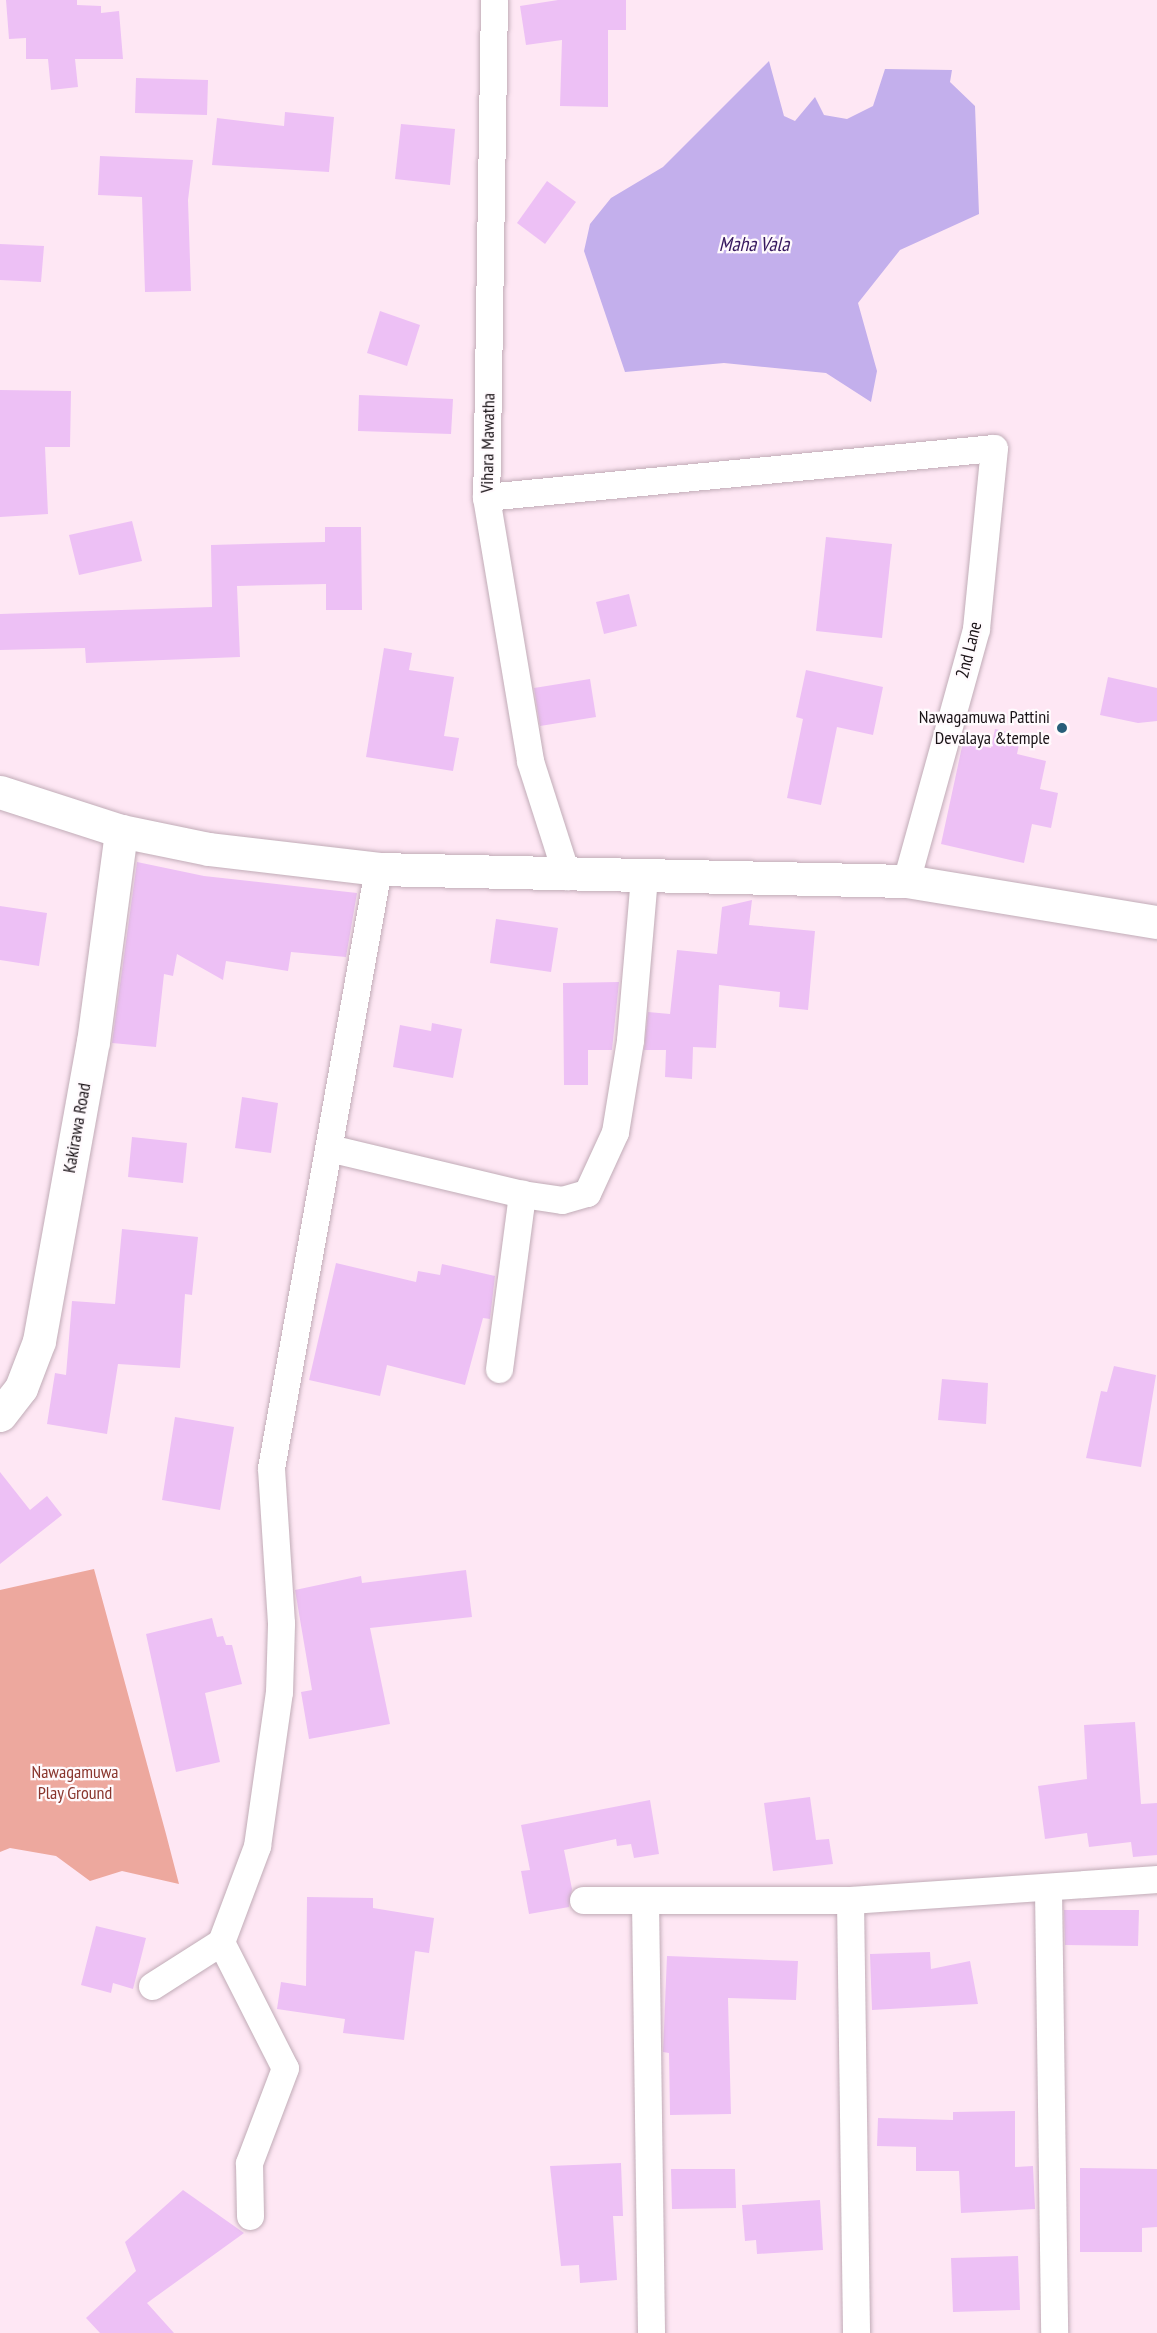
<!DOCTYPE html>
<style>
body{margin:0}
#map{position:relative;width:1157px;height:2333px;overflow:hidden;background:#fee7f4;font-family:"PT Sans Narrow",sans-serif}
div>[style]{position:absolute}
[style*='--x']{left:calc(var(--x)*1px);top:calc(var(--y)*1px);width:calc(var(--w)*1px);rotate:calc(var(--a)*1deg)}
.green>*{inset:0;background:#eda89e}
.water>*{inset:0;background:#c3afec}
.building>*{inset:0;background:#edc0f5}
.roads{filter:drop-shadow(0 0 2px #c1acb7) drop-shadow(0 0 2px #c1acb7)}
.minor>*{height:27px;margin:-13.5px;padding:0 13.5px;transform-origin:13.5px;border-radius:13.5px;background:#fff}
.tertiary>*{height:33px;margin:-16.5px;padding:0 16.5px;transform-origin:16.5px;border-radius:16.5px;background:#fff}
.dots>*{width:16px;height:16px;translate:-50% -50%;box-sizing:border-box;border:3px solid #fffafd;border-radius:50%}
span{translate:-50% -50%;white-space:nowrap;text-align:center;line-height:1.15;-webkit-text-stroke:4.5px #fffafd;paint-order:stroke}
.street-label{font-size:18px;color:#1a1317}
.poi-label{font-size:18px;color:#1a1317}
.right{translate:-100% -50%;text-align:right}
.park-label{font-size:18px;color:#89352d}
.water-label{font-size:20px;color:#37195f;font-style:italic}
</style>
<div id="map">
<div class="green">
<i style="clip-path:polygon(94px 1569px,166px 1834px,179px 1884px,122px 1871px,90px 1881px,56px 1856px,10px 1848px,0 1852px,0 1590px)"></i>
</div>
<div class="water">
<i style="clip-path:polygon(769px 61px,784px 116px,795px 121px,815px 97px,824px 115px,847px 119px,873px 106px,885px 69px,952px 70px,950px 82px,975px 106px,979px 214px,900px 250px,858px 303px,877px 371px,871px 402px,826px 373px,724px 363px,625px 372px,584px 251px,590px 224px,611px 198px,663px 167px)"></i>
</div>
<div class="building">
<i style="clip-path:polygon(6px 0,77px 0,77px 5px,101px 6px,101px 13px,119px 11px,123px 59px,75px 59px,78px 87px,51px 90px,48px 59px,26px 59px,26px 38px,9px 39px)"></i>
<i style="clip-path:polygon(558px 0,626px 0,626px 30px,608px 30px,608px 107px,560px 106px,562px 40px,526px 45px,520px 6px)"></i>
<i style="clip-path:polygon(136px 78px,208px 80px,207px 115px,135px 113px)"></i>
<i style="clip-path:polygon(285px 112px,334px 117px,329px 172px,212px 165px,217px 118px,284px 126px)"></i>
<i style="clip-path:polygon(401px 124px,455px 129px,450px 185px,395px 179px)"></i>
<i style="clip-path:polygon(100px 156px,193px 160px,188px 200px,191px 291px,145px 292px,142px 197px,98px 195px)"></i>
<i style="clip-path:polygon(547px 181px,576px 202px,545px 244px,517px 223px)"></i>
<i style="clip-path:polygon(0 244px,44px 246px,41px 282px,0 280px)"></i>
<i style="clip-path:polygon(380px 311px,420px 325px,407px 366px,367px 353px)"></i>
<i style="clip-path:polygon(0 390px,71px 391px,70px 447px,45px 447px,48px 514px,0 517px)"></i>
<i style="clip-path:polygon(359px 395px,453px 399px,451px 434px,358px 431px)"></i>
<i style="clip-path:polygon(132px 521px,142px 561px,79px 575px,69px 535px)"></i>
<i style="clip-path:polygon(325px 527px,361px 527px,362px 610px,326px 610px,326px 584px,237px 586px,240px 657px,86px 663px,85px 648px,0 650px,0 614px,212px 607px,211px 545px,325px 542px)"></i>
<i style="clip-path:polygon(826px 537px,892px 544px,882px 638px,816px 631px)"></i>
<i style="clip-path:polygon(629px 594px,637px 626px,604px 634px,596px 602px)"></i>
<i style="clip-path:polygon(384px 648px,412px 653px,409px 670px,454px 677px,444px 736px,459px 738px,453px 771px,366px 757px)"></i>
<i style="clip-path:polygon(806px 670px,883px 687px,873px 735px,837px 727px,821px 805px,787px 798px,803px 719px,796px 717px)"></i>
<i style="clip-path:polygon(1108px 677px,1157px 688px,1157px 721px,1138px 723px,1100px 715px)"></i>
<i style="clip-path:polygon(590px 679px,596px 717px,540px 726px,534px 688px)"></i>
<i style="clip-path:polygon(995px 729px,1021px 735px,1017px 754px,1046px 761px,1040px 789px,1058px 793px,1051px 828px,1032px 824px,1024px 863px,941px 844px,963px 742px,991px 748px)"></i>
<i style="clip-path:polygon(137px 862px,204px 876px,357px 893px,346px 957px,291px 952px,288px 971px,226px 961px,223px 980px,177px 954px,173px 976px,164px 974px,156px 1047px,112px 1043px)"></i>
<i style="clip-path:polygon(752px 900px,749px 925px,815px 931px,808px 1010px,779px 1007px,780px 992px,719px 985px,716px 1048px,693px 1047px,692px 1079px,665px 1077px,666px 1050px,644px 1050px,648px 1012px,670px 1014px,677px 950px,717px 954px,722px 907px)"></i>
<i style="clip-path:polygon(0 906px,47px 913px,39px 966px,0 960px)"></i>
<i style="clip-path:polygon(496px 919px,558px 928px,551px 972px,490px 963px)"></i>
<i style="clip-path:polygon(619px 982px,612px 1050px,588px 1050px,588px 1085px,564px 1085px,563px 983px)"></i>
<i style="clip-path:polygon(432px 1023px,462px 1029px,453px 1078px,393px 1067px,400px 1025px,431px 1031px)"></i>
<i style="clip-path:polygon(242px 1097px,278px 1103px,271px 1153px,235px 1148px)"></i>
<i style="clip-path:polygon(132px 1137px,187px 1143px,183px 1183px,128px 1177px)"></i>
<i style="clip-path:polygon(122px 1229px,198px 1237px,192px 1295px,185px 1294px,180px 1368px,118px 1364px,107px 1434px,47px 1424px,55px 1373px,66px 1375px,72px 1301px,115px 1304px)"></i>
<i style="clip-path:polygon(336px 1263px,416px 1282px,418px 1271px,440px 1275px,442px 1264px,495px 1276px,490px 1319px,483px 1318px,465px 1385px,387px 1365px,380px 1396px,309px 1380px)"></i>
<i style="clip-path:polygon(1114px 1366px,1156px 1375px,1141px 1467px,1086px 1458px,1101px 1391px,1107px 1392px)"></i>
<i style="clip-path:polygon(942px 1379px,988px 1383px,986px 1424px,938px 1420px)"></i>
<i style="clip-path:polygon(175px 1417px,234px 1427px,220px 1510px,162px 1500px)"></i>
<i style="clip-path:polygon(0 1472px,30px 1510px,47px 1496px,62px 1515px,0 1564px)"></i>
<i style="clip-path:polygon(466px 1570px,472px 1617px,370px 1628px,390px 1724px,309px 1739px,301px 1692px,312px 1690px,295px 1590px,361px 1576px,362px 1583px)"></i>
<i style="clip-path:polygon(212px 1618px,217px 1637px,223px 1636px,226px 1645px,232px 1645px,242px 1684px,205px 1693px,220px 1762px,176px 1772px,146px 1634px)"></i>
<i style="clip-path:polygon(1135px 1722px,1141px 1804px,1157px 1803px,1157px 1855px,1133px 1857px,1131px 1842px,1089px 1847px,1087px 1833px,1045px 1839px,1038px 1786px,1087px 1779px,1084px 1725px)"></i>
<i style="clip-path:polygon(810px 1797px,816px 1840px,829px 1839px,833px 1864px,773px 1871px,764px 1803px)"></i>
<i style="clip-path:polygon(650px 1800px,659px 1854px,634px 1858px,631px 1844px,617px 1846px,616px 1839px,564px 1850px,572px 1889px,569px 1907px,529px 1914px,521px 1871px,530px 1870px,521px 1825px)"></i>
<i style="clip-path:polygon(307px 1897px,373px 1898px,373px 1908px,434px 1918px,429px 1953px,415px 1951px,404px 2040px,343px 2033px,345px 2019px,277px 2009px,281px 1982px,306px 1986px)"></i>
<i style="clip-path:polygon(1064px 1910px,1139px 1910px,1138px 1946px,1065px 1945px)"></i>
<i style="clip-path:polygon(96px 1926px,146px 1938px,133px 1989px,113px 1983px,111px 1993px,81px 1985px)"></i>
<i style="clip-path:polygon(930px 1952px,931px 1969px,970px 1961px,978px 2004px,872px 2010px,870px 1954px)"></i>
<i style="clip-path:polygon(667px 1956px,798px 1961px,796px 2000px,728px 1998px,731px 2114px,670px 2115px,669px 2053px,663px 2052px)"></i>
<i style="clip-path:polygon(1015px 2111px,1015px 2167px,1033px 2166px,1035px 2209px,961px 2213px,959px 2171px,916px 2171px,916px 2147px,877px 2146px,878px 2118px,953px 2120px,953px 2112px)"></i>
<i style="clip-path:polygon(621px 2163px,623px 2216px,613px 2216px,617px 2280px,580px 2283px,579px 2265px,561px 2266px,550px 2166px)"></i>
<i style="clip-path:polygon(1080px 2168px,1157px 2169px,1157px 2227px,1142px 2228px,1142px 2252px,1080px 2252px)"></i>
<i style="clip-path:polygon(671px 2169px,735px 2169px,736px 2208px,672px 2209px)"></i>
<i style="clip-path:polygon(183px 2190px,244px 2233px,147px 2303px,174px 2333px,100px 2333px,86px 2318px,136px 2271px,125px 2242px)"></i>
<i style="clip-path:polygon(820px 2200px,823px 2250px,757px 2254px,756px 2240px,745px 2241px,742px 2205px)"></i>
<i style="clip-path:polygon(1018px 2256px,1020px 2310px,953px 2312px,951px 2258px)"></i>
</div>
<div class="roads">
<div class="minor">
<i style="--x:494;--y:0;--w:497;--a:90.9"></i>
<i style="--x:486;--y:497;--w:268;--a:80.5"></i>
<i style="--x:530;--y:761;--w:121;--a:72.2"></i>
<i style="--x:486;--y:497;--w:510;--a:-5.51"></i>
<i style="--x:994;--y:448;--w:182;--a:95.7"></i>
<i style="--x:976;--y:629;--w:262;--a:105.5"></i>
<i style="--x:329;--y:1148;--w:198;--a:13.4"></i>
<i style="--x:522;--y:1194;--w:40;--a:8.5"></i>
<i style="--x:562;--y:1200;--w:26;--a:-16"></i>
<i style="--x:587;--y:1193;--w:67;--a:-65.3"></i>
<i style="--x:615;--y:1132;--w:93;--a:-80.7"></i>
<i style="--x:630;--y:1040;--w:164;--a:-85.1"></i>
<i style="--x:499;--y:1369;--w:177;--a:-82.5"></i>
<i style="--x:1048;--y:1890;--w:443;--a:89.2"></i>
<i style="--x:583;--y:1900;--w:267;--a:0"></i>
<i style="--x:850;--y:1900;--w:308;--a:-3.9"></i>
<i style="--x:850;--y:1900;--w:433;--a:89.2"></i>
<i style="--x:645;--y:1901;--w:432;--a:89.2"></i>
<i style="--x:221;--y:1942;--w:141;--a:63.1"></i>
<i style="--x:285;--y:2068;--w:102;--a:110.8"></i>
<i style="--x:249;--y:2163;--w:53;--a:88.9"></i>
<i style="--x:152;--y:1986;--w:82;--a:-32.5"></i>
<i style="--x:221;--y:1942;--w:103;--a:-69.4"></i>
<i style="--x:257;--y:1846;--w:156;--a:-81.9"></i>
<i style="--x:279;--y:1692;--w:69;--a:-88.3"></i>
<i style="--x:281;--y:1623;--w:155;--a:-93.7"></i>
<i style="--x:271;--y:1468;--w:608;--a:-79.87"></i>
</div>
<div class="tertiary">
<i style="--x:0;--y:792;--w:127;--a:17.9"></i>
<i style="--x:121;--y:831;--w:90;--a:11.6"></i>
<i style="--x:209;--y:849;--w:170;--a:6.7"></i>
<i style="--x:378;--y:869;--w:528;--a:1.3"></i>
<i style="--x:906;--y:881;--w:254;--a:9.3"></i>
<i style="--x:0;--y:1415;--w:34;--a:-52"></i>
<i style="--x:21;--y:1388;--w:50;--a:-69"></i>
<i style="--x:39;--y:1341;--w:304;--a:-79.8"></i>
<i style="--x:93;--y:1042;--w:213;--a:-82.4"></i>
</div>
</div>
<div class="dots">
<i style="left:1062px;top:728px;background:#275e79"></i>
</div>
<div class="street-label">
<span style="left:488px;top:443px;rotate:-89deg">Vihara Mawatha</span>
<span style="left:969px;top:650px;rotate:-76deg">2nd Lane</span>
<span style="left:77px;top:1128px;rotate:-80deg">Kakirawa Road</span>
</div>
<div class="poi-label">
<span class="right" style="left:1050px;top:728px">Nawagamuwa Pattini<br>Devalaya &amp;temple</span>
</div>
<div class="park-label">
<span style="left:75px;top:1783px">Nawagamuwa<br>Play Ground</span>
</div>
<div class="water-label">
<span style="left:754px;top:244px">Maha Vala</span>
</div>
</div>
